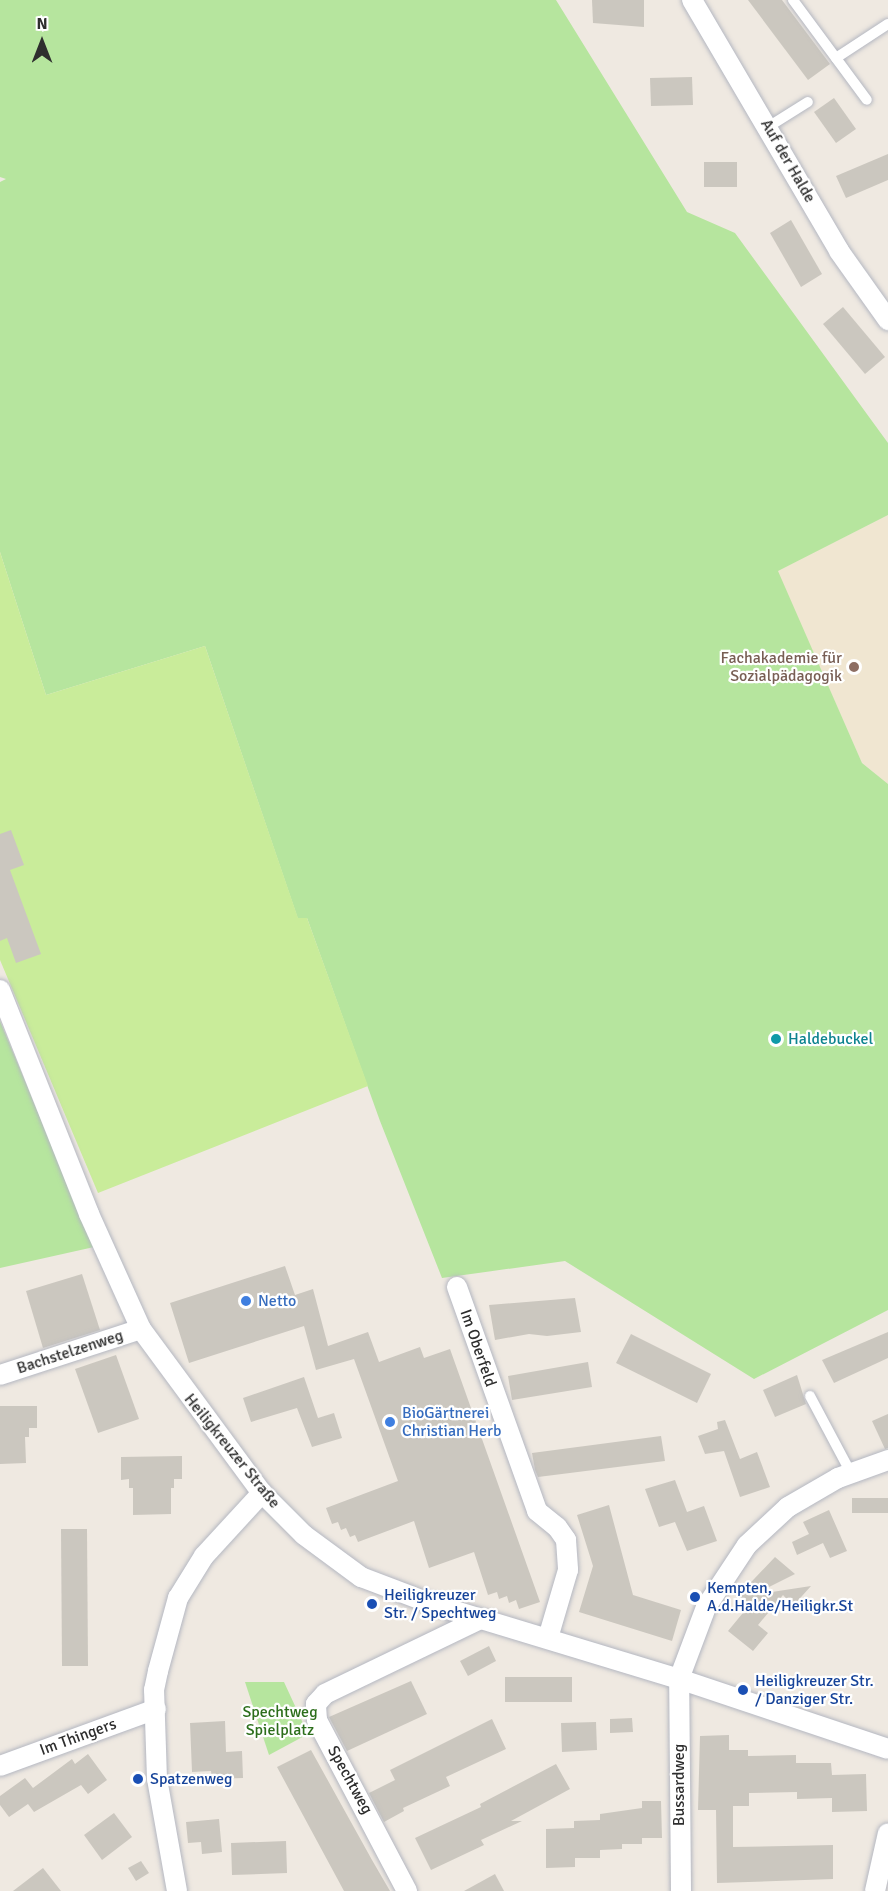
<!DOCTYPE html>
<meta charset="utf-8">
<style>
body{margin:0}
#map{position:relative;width:888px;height:1891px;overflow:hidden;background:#efe9e1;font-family:Signika,sans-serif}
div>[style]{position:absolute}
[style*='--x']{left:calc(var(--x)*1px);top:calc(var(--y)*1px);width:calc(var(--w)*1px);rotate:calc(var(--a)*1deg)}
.education>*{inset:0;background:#f0e6d1}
.green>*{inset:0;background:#b6e59e}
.pitch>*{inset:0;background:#c9ec9a}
.building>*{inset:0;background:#cbc7bf}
.roads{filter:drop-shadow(0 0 2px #b4b7c1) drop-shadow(0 0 2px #b4b7c1)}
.lane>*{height:10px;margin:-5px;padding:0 5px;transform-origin:5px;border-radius:5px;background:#fff}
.street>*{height:20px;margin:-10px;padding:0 10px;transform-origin:10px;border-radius:10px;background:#fff}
.dots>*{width:16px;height:16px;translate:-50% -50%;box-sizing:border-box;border:3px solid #fff;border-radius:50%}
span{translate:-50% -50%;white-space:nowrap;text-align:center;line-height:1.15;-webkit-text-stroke:4.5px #fff;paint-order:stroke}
.street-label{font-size:16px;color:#2e2e2e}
.education-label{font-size:16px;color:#785e54}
.right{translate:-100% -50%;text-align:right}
.culture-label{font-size:16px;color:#0d838f}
.left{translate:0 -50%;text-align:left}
.shop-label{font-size:16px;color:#366cbe}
.transit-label{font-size:16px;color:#164399}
.park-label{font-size:16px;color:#2c6e1b}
.north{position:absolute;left:12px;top:12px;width:60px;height:60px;-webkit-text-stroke:4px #fff;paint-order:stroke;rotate:0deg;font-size:16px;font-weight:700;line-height:24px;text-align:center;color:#2e2e2e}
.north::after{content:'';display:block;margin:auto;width:21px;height:27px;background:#2e2e2e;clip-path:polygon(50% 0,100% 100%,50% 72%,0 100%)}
</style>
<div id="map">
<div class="education">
<i style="clip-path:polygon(888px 515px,888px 784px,862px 763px,777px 571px)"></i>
</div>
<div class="green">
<i style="clip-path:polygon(0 0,556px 0,687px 212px,735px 233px,888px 443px,888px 515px,778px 571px,862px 763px,888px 784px,888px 1310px,754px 1379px,565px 1261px,442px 1278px,380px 1121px,307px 918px,298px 919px,205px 646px,46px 695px,0 552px,0 182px,6px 179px,0 177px)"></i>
<i style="clip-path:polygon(0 1021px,94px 1247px,0 1268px)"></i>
<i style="clip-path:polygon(245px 1682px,284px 1682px,308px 1734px,269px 1755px)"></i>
</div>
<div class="pitch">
<i style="clip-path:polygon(0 552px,46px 695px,205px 646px,298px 918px,307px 918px,368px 1086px,98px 1193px,0 960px)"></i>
</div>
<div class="building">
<i style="clip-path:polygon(592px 0,644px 0,644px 27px,593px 23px)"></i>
<i style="clip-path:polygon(748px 0,782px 0,830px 64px,808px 80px)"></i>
<i style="clip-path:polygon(692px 77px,693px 105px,651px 106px,650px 78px)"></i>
<i style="clip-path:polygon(834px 98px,856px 129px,836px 143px,814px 112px)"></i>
<i style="clip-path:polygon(888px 154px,888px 180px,846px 198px,836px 176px)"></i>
<i style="clip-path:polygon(704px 162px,737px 162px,737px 187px,704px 187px)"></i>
<i style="clip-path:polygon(791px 220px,822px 274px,801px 287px,770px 233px)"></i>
<i style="clip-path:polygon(843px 307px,885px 357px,865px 374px,823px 324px)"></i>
<i style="clip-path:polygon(11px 830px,24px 865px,10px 870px,41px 954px,16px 963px,7px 938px,0 941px,0 834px)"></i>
<i style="clip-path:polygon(285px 1266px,295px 1295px,313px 1289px,328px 1346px,368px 1332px,379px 1362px,420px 1347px,424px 1358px,450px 1349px,540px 1602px,519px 1609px,516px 1600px,509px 1603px,507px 1596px,499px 1599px,497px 1592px,488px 1595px,474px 1552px,429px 1568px,414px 1521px,358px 1542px,355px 1535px,350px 1537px,346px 1528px,341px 1530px,338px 1522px,332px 1524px,326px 1508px,398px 1481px,354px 1359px,316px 1370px,304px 1326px,189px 1363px,170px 1303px)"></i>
<i style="clip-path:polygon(82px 1274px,100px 1330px,43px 1348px,26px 1291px)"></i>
<i style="clip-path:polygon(575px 1298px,581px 1332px,547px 1336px,529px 1334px,495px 1340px,489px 1305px)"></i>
<i style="clip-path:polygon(888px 1332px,888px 1358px,834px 1383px,822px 1360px)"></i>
<i style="clip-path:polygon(631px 1334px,711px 1374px,697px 1403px,616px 1363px)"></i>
<i style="clip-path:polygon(116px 1355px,139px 1419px,98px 1433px,75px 1369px)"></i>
<i style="clip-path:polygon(588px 1362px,592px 1387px,512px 1400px,508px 1376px)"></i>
<i style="clip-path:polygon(797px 1375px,806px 1404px,775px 1417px,763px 1390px)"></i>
<i style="clip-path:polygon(304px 1377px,318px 1418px,334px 1413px,342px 1438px,312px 1447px,297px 1408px,251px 1422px,243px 1398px)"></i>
<i style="clip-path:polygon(0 1406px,37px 1406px,37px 1428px,29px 1428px,29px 1437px,25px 1437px,26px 1463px,0 1464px)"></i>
<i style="clip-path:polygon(888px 1414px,888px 1448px,885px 1449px,872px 1421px)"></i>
<i style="clip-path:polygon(725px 1420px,740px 1459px,757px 1452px,770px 1487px,740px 1497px,724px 1451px,705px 1454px,698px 1436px,718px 1429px,717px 1422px)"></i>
<i style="clip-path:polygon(661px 1436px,665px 1461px,538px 1477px,535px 1470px,532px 1453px)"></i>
<i style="clip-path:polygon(182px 1456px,182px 1479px,174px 1479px,174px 1488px,171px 1488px,171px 1514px,133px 1515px,133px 1488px,129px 1488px,129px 1479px,121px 1480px,121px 1457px)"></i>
<i style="clip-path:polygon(675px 1480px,687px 1512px,704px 1506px,717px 1541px,687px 1551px,675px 1522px,659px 1527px,645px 1489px)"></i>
<i style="clip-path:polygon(852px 1498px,888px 1498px,888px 1513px,852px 1513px)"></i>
<i style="clip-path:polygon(609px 1505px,633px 1595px,681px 1610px,672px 1641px,579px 1612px,593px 1566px,577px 1515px)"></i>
<i style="clip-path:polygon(829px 1510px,847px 1551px,830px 1558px,823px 1543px,797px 1555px,792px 1542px,809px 1534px,803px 1522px)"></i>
<i style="clip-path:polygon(61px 1529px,87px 1529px,88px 1666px,62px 1666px)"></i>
<i style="clip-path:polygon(775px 1557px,795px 1574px,753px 1595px,811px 1586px,793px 1606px,783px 1595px,758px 1625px,768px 1633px,753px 1651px,728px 1631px,747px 1608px,736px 1598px)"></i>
<i style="clip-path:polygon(489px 1646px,496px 1661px,468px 1676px,460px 1661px)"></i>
<i style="clip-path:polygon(505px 1677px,572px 1677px,572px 1702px,505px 1702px)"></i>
<i style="clip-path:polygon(411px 1681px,427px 1714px,347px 1751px,329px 1717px)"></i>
<i style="clip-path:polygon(632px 1718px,633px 1732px,610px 1733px,610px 1719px)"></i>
<i style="clip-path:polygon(492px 1719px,506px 1749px,446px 1777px,450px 1786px,403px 1808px,404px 1811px,384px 1822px,369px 1793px,395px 1780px,390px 1770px)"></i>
<i style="clip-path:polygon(225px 1721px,226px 1752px,242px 1751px,243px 1778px,212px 1779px,211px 1771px,192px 1772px,190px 1723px)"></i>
<i style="clip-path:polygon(596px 1722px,597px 1750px,562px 1752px,561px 1723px)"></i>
<i style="clip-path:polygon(729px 1735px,729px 1750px,748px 1750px,748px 1756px,796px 1755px,796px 1763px,831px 1763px,832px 1775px,866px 1774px,867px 1811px,832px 1812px,832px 1798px,797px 1799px,797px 1792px,749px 1793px,749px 1806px,733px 1806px,733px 1847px,833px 1845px,833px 1879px,717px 1883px,716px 1810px,698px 1810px,700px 1736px)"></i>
<i style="clip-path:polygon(311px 1750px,372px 1860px,390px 1891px,344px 1891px,277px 1767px)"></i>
<i style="clip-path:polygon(88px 1754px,107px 1780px,88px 1794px,81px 1785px,34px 1812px,28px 1804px,9px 1817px,0 1805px,0 1796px,25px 1778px,33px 1788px,72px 1759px,75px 1764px)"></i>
<i style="clip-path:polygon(556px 1764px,570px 1789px,511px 1821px,522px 1821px,481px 1840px,484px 1845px,431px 1870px,415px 1838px,481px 1807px,480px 1804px)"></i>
<i style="clip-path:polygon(642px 1801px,661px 1801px,662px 1838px,642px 1838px,642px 1844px,622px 1844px,622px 1849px,600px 1850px,600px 1858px,575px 1858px,575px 1867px,546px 1868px,546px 1829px,574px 1828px,574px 1821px,600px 1820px,600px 1814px,642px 1808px)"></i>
<i style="clip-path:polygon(114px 1813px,132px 1837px,102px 1860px,84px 1835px)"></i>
<i style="clip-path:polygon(219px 1819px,222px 1852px,202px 1854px,201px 1842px,188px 1843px,186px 1822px)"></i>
<i style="clip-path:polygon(286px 1841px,287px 1873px,232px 1875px,231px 1843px)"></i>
<i style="clip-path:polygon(141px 1861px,149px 1873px,136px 1881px,128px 1868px)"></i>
<i style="clip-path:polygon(43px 1868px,61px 1891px,13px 1891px)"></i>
<i style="clip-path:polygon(495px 1874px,504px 1891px,464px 1891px)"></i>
</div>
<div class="roads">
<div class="lane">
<i style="--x:793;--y:0;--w:124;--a:53.5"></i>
<i style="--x:836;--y:58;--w:62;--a:-33.2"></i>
<i style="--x:768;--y:127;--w:47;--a:-32"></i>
<i style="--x:810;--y:1396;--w:87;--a:62"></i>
</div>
<div class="street">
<i style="--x:692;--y:0;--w:291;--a:59.6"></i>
<i style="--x:839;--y:251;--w:85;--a:54.6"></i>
<i style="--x:0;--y:990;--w:241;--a:68.3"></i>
<i style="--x:89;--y:1214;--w:126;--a:65.7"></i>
<i style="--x:141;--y:1329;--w:204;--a:53.6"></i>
<i style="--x:262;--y:1493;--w:59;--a:45"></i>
<i style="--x:304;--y:1535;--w:71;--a:36.4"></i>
<i style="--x:361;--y:1577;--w:76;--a:20.8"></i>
<i style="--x:432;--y:1604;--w:258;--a:16.9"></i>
<i style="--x:679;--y:1679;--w:220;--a:18.5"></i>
<i style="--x:457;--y:1287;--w:238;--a:70.3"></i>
<i style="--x:537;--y:1511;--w:26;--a:39"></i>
<i style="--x:557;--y:1527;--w:16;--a:55"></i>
<i style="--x:566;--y:1540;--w:30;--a:86"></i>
<i style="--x:568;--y:1570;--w:71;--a:106.4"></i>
<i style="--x:0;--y:1375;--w:148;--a:-18.1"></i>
<i style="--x:0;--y:1766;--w:166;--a:-20.1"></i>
<i style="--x:177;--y:1891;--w:114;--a:-100.1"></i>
<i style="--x:157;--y:1779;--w:89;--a:-91.9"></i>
<i style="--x:154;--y:1690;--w:19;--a:-78"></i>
<i style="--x:158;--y:1671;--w:76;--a:-74.7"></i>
<i style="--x:178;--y:1598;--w:49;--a:-58.2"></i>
<i style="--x:204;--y:1556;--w:86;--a:-47.4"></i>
<i style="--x:407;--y:1891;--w:193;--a:-117.8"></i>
<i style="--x:317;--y:1720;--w:16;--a:-94"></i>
<i style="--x:316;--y:1704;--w:13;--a:-48"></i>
<i style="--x:325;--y:1694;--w:170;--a:-25.8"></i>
<i style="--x:681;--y:1891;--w:212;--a:-90.5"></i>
<i style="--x:679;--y:1679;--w:77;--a:-69.4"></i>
<i style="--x:706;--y:1607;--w:74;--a:-56.5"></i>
<i style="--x:747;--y:1545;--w:56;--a:-42.8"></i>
<i style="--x:788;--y:1507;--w:58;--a:-30.1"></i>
<i style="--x:838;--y:1478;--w:53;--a:-19.8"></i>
<i style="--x:875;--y:1891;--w:59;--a:-77.4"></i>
</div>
</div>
<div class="dots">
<i style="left:854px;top:667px;background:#8d6e63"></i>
<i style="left:776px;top:1039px;background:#0f9aa8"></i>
<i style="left:246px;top:1301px;background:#3f7fe0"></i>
<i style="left:390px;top:1422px;background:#3f7fe0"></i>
<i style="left:695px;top:1597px;background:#1a4fb4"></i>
<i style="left:372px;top:1604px;background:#1a4fb4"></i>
<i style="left:743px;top:1690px;background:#1a4fb4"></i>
<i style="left:138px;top:1779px;background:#1a4fb4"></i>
</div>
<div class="street-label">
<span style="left:788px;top:161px;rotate:60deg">Auf der Halde</span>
<span style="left:478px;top:1348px;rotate:71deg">Im Oberfeld</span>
<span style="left:70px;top:1352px;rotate:-18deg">Bachstelzenweg</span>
<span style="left:232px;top:1451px;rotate:51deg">Heiligkreuzer Straße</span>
<span style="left:78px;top:1737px;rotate:-20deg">Im Thingers</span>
<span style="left:350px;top:1780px;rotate:61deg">Spechtweg</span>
<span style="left:679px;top:1785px;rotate:-90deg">Bussardweg</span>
</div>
<div class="education-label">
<span class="right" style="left:842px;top:667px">Fachakademie für<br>Sozialpädagogik</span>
</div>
<div class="culture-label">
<span class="left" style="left:788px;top:1039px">Haldebuckel</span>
</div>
<div class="shop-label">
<span class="left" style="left:258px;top:1301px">Netto</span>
<span class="left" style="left:402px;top:1422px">BioGärtnerei<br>Christian Herb</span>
</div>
<div class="transit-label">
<span class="left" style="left:707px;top:1597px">Kempten,<br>A.d.Halde/Heiligkr.St</span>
<span class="left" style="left:384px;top:1604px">Heiligkreuzer<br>Str. / Spechtweg</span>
<span class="left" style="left:755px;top:1690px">Heiligkreuzer Str.<br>/ Danziger Str.</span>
<span class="left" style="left:150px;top:1779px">Spatzenweg</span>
</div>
<div class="park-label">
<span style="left:280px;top:1721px">Spechtweg<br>Spielplatz</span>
</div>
<div class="north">N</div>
</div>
